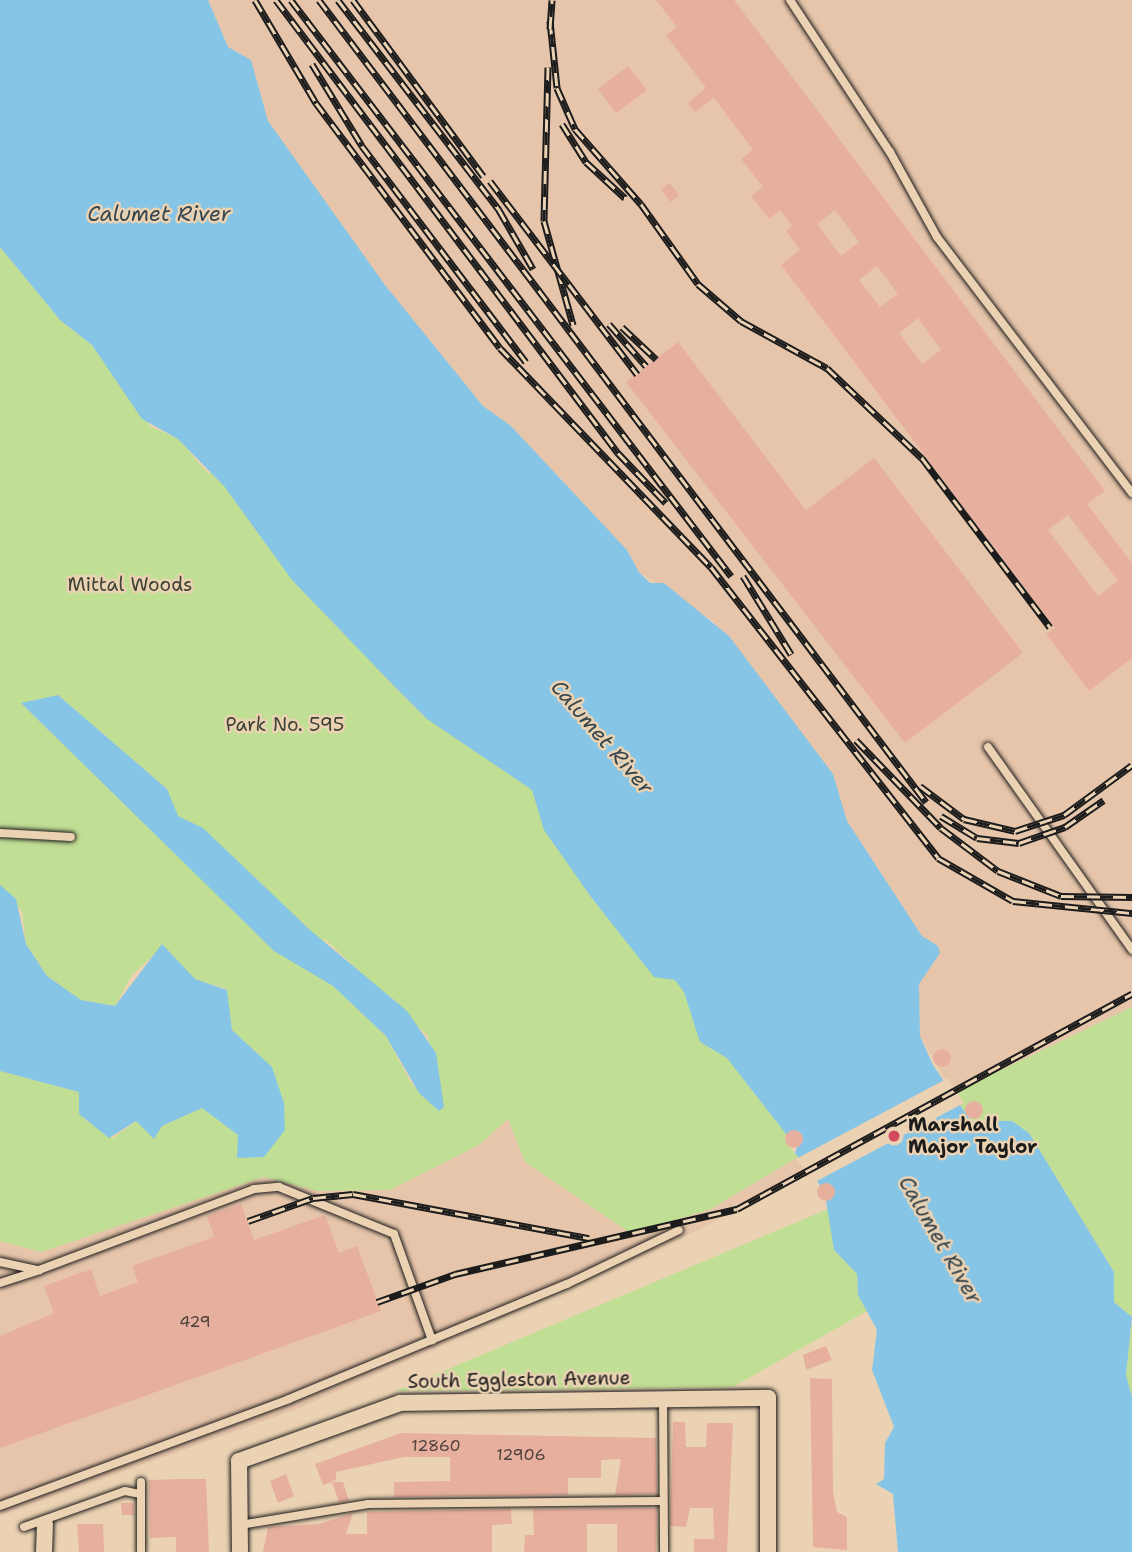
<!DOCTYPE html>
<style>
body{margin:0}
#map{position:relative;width:1132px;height:1552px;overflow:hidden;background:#ebd2b3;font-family:"Shantell Sans",sans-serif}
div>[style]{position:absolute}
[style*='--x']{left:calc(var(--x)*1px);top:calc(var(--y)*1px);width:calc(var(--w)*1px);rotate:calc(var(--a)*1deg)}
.built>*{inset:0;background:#e6c5aa}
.green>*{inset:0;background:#c1de95}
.water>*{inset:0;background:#86c5e6}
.pier>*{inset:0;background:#ebd2b3}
.building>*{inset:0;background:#e7b09e}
.round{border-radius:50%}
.roads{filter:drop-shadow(0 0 2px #1c1c1c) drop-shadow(0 0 2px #1c1c1c)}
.service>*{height:8px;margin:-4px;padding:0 4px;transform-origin:4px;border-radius:4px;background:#ebd2b3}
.minor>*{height:16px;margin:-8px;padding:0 8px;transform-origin:8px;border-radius:8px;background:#ebd2b3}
.rail>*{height:7px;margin-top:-3.5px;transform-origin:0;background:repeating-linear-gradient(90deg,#ebd2b3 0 13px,#1c1c1c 0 26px);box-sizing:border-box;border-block:2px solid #1c1c1c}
.dots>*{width:19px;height:19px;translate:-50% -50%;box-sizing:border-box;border:4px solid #ebd2b3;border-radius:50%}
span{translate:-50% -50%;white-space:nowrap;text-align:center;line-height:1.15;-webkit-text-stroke:5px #ebd2b3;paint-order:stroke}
.number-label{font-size:16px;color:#4f413c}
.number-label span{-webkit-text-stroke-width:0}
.park-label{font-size:19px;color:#3d4334}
.poi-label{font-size:19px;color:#1c1c1c;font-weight:700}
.left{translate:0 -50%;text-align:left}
.street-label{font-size:19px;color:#1c1c1c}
.water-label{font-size:21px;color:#36464e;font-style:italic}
</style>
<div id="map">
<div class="built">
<i style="clip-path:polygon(208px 0,1132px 0,1132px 1007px,953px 1093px,920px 1036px,919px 984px,938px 946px,922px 936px,847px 821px,833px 774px,713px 621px,639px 572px,627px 550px,511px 426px,483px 406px,385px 285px,268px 121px,251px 60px,228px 47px)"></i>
<i style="clip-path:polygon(519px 1110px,709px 1210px,798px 1157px,813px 1173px,680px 1239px,297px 1409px,0 1515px,0 1241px,41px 1252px,264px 1177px,317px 1191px,390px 1190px,479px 1145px)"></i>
</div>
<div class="green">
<i style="clip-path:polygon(evenodd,0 247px,60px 320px,92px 345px,151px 427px,179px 439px,208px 474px,220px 465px,551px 805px,787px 1133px,786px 1143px,798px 1157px,709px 1210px,630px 1233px,525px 1162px,508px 1119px,479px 1145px,390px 1190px,317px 1191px,264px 1177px,41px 1252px,0 1241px,0 1071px,79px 1092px,84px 1119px,113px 1138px,136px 1121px,153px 1138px,162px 1126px,202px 1108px,238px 1135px,238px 1158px,240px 1039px,232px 1030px,226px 989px,195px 979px,170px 955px,155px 954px,132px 975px,115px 1006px,81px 1000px,47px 976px,26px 944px,22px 912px,0 885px,0 247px,22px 703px,96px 728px,167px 789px,187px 861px,22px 703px,0 247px,324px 938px,428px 1036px,439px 1111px,411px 1083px,386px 1036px,338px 990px,324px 938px)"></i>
<i style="clip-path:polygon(1132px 1007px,1132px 1317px,1114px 1302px,1114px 1272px,1029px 1133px,1012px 1121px,971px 1121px,953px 1093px)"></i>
<i style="clip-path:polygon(828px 1209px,834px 1250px,857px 1274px,858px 1295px,869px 1310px,733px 1387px,396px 1391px)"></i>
<i style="clip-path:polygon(1132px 1318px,1132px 1397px,1126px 1375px)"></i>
</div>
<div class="water">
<i style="clip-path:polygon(0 0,208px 0,228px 47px,251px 60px,268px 121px,385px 285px,483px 406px,511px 426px,627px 550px,639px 572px,650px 583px,664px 583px,729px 636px,833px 774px,847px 821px,922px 936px,938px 946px,940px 953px,919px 984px,920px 1036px,933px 1065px,971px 1121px,1012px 1121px,1029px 1133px,1114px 1272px,1114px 1302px,1132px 1317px,1126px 1375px,1132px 1397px,1132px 1552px,898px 1552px,893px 1494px,876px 1484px,884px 1479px,885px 1443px,894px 1427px,872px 1370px,877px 1330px,858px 1295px,857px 1274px,834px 1250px,826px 1201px,834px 1188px,820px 1185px,795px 1153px,801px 1134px,786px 1134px,727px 1058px,700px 1042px,684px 992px,675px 980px,654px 977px,591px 897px,544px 830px,532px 790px,427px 719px,396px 688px,292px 580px,224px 486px,178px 439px,142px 419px,92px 345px,60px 320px,0 247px)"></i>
<i style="clip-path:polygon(58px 695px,167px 789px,178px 816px,203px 828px,310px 930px,407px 1011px,436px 1053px,444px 1107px,439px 1111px,419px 1093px,386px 1036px,333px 986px,274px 951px,21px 703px)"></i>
<i style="clip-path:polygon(0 885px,16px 899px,26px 944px,47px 976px,81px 1000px,115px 1006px,162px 944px,195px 979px,227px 990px,232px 1030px,272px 1067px,284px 1103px,285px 1130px,264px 1157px,237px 1158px,238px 1135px,202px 1108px,162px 1126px,154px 1139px,136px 1121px,109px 1138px,79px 1114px,79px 1092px,0 1071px)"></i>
</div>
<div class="pier">
<i style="clip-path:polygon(948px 1078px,964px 1103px,815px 1182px,796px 1159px)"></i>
</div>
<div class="building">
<i style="clip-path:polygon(evenodd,656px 0,734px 0,1105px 491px,1087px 504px,1132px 563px,1132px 658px,1089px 691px,1046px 634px,1055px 628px,781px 265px,800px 250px,786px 231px,792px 226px,780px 210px,769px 219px,751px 196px,763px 187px,741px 159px,753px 150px,714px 98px,695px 112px,688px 103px,706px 88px,666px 35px,677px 27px,656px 0,835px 210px,859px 242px,841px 256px,817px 224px,835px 210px,656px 0,877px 266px,898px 294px,880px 307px,859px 280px,877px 266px,656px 0,918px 318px,941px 350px,922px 364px,899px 333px,918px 318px,656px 0,1068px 515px,1118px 581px,1098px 596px,1048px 530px,1068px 515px)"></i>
<i style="clip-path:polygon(628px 66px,647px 90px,616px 113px,598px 89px)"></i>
<i style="clip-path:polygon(670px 183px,679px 195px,671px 202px,661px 189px)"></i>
<i style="clip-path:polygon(678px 342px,806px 510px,874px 458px,1023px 653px,905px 743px,626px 382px)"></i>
<i class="round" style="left:933px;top:1049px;width:18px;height:18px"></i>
<i class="round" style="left:965px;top:1101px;width:18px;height:18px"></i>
<i class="round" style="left:785px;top:1130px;width:18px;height:18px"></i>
<i class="round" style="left:817px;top:1183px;width:18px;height:18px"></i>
<i style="clip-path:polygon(241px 1204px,254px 1240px,325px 1215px,339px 1253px,357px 1246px,381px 1311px,0 1448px,0 1336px,54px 1313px,44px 1286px,91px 1269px,100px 1296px,138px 1282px,132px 1266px,214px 1237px,207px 1216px)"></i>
<i style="clip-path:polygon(826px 1346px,832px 1360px,806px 1370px,803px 1355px)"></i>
<i style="clip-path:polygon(810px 1378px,832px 1379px,833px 1492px,837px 1512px,847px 1517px,847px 1550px,813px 1547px)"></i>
<i style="clip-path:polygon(673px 1422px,685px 1422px,686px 1447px,706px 1447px,707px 1423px,733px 1423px,727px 1552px,694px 1552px,694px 1539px,714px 1539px,713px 1508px,690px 1508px,686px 1527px,670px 1526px)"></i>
<i style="clip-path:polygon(401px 1433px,656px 1438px,657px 1494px,615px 1495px,621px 1459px,601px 1460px,601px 1478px,568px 1478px,568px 1495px,394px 1497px,394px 1482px,450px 1481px,450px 1457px,404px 1457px,336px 1472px,336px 1480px,323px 1485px,315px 1464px)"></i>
<i style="clip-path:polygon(286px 1474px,294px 1496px,278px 1503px,270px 1481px)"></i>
<i style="clip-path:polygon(181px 1479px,206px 1479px,209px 1552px,176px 1552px,176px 1537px,150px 1538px,149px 1480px)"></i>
<i style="clip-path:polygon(332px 1482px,343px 1482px,349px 1501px,339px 1502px)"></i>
<i style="clip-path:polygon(121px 1503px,134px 1503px,134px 1515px,122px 1515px)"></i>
<i style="clip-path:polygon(657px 1508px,656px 1552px,617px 1552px,617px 1524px,587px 1524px,587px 1552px,524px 1552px,525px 1535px,534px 1535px,533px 1509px)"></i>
<i style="clip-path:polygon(511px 1509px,512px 1524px,492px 1525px,492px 1552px,263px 1552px,268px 1527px,319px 1524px,353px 1513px,346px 1534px,367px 1534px,367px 1512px)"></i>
<i style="clip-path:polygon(77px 1524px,103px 1524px,104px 1552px,79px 1552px)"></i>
</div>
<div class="roads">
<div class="service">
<i style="--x:790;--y:0;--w:182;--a:56.7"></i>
<i style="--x:890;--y:152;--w:97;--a:61.1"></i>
<i style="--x:937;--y:237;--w:322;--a:52.7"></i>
<i style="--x:988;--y:747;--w:249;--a:54.6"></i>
<i style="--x:0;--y:833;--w:71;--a:3.2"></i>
<i style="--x:0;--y:1262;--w:40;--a:12"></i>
<i style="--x:39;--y:1270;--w:230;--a:-20.6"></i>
<i style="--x:254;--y:1189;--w:25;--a:-5"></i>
<i style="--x:279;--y:1187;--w:124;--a:22.2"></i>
<i style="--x:394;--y:1234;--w:113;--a:70.3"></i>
<i style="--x:0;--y:1283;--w:39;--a:-18"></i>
<i style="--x:663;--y:1399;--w:153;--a:89.6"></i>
<i style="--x:141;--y:1482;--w:70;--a:90"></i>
<i style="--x:0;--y:1506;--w:308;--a:-20.3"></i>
<i style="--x:289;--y:1399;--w:301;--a:-22.5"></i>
<i style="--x:567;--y:1284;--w:124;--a:-25.7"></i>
<i style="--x:240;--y:1525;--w:130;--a:-9.3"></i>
<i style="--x:368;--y:1504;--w:295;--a:-0.6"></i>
<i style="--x:24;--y:1527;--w:107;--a:-19.6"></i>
<i style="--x:125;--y:1491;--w:16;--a:11"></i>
</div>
<div class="minor">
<i style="--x:44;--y:1552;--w:28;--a:-88"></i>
<i style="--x:240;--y:1552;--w:91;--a:-90.6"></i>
<i style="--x:239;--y:1461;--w:171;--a:-19.8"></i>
<i style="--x:400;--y:1403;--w:368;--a:-0.8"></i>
<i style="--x:768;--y:1398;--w:154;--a:90"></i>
</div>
</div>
<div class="rail">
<i style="--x:255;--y:0;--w:120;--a:59.4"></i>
<i style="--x:316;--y:103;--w:306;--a:53.1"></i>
<i style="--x:500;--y:348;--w:304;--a:46.1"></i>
<i style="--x:711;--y:567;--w:369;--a:52"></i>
<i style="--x:938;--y:858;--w:86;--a:29.8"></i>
<i style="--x:1013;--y:901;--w:120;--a:5.8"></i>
<i style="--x:276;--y:0;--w:568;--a:52.95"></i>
<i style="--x:618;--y:453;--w:69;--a:46.2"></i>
<i style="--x:291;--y:0;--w:725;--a:52.62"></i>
<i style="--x:319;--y:0;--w:1006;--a:52.88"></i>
<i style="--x:338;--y:0;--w:265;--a:52.5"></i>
<i style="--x:499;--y:210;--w:68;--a:60"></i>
<i style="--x:353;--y:0;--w:219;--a:53.5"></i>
<i style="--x:550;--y:21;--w:67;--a:84"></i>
<i style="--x:557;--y:88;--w:45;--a:66.3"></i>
<i style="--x:575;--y:129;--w:100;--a:48.7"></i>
<i style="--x:641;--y:204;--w:98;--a:54.5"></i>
<i style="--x:698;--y:284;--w:57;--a:40.7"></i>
<i style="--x:741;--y:321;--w:98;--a:28.7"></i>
<i style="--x:827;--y:368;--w:131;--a:43.5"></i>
<i style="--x:922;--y:458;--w:212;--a:52.9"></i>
<i style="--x:550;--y:29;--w:29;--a:-86"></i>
<i style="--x:312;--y:64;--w:96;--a:58.6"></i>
<i style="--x:362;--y:146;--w:271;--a:52.8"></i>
<i style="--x:548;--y:67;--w:154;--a:91.5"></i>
<i style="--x:544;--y:221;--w:108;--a:74.4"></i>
<i style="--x:562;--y:124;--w:45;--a:57.7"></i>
<i style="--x:586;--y:162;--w:53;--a:42.7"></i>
<i style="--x:490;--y:181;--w:243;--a:52.7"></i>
<i style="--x:609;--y:324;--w:56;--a:48.6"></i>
<i style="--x:622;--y:327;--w:47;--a:43.3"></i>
<i style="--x:743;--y:576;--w:92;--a:58.4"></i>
<i style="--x:856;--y:740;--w:122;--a:46"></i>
<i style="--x:941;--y:828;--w:71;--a:37"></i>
<i style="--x:998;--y:871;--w:68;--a:21.6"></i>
<i style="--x:1061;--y:896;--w:71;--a:0.8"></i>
<i style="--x:920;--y:786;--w:55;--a:36.9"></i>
<i style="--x:964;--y:819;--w:52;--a:13.2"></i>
<i style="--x:1015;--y:831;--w:52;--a:-18.1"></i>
<i style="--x:1064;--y:815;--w:84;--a:-36.3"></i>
<i style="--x:941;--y:816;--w:42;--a:31.4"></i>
<i style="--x:977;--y:838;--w:42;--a:6.8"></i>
<i style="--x:1019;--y:843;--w:49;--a:-19.2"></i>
<i style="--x:1065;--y:827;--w:47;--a:-34.7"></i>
<i style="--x:248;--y:1221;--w:69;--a:-19.5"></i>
<i style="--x:313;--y:1198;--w:40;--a:-5.7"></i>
<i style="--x:353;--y:1194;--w:240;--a:10.6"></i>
<i style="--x:377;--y:1302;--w:83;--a:-19.7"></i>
<i style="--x:455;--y:1274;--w:289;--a:-13"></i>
<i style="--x:737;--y:1209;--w:450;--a:-28.6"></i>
</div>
<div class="dots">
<i style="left:894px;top:1136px;background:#d1495b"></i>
</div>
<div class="number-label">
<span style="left:195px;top:1322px">429</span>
<span style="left:436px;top:1446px">12860</span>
<span style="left:521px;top:1455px">12906</span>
</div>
<div class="park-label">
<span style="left:130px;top:585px">Mittal Woods</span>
<span style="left:285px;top:725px">Park No. 595</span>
</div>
<div class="poi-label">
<span class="left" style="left:908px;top:1136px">Marshall<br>Major Taylor</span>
</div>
<div class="street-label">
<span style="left:519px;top:1380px;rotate:-1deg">South Eggleston Avenue</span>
</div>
<div class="water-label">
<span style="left:159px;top:214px">Calumet River</span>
<span style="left:602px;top:737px;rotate:49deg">Calumet River</span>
<span style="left:940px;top:1240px;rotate:60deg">Calumet River</span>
</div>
</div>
